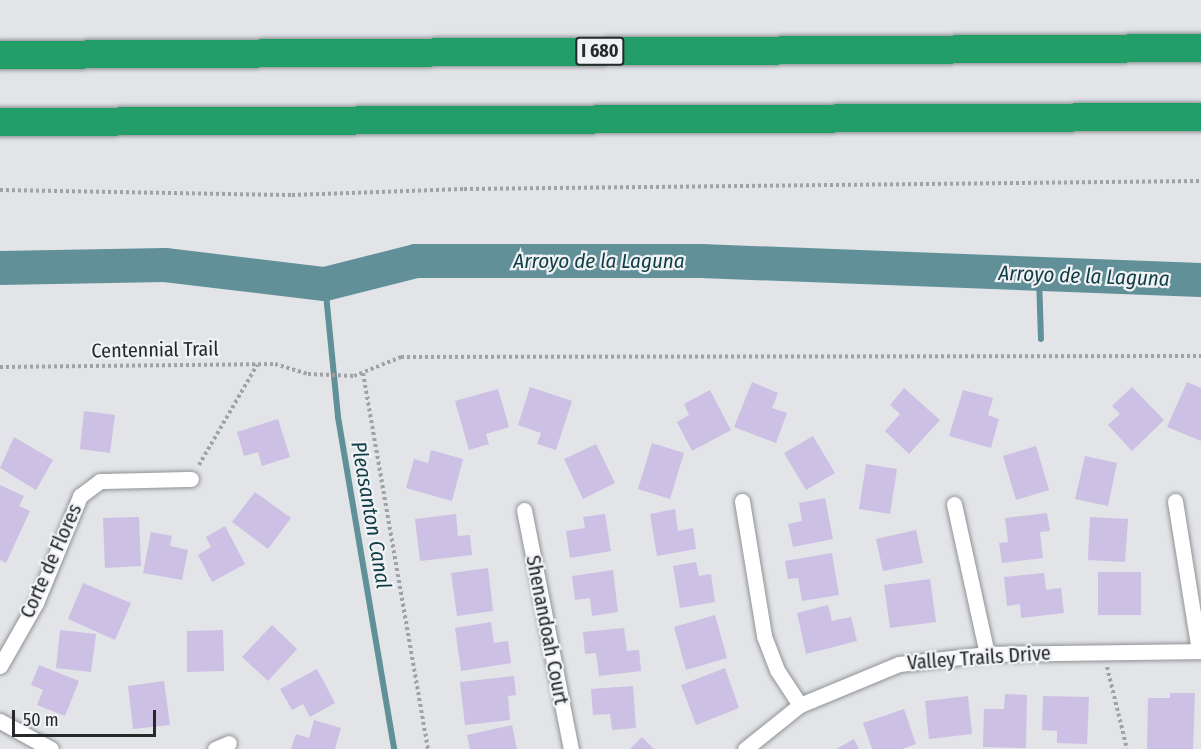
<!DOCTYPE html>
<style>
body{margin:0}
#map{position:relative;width:1201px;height:749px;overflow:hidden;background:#e2e4e8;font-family:"Fira Sans Condensed",sans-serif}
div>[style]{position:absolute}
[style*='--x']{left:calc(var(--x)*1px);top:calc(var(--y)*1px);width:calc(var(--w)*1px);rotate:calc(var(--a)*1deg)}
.stream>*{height:6px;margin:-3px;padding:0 3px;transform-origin:3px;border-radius:3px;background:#619098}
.river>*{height:34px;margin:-17px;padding:0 17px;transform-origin:17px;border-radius:17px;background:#619098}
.building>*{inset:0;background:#ccc0e4}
.path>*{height:4px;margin-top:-2px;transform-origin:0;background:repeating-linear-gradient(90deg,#a0a2a5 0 3px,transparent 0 6px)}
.roads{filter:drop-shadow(0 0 2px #909295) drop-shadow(0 0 2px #909295)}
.minor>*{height:15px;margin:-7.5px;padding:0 7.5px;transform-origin:7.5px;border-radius:7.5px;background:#fff}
.motorway>*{height:28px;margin:-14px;padding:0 14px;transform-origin:14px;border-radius:14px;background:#249e68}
span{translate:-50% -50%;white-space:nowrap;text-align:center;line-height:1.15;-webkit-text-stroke:4.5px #f0f2f5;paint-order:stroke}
.shield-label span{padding:2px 4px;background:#f0f2f5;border:2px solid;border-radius:4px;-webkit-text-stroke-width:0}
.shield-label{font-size:18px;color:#272829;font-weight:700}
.street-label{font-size:20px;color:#272829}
.water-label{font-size:21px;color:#0f3d44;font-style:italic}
.scale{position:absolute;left:12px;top:710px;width:144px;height:27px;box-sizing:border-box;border:3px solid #272829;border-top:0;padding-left:8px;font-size:18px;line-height:21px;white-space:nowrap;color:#272829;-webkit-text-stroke:4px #f0f2f5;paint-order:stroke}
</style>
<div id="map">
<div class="stream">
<i style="--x:1039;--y:276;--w:63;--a:88.2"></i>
<i style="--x:325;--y:284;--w:134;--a:84.4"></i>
<i style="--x:338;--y:417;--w:337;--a:80.4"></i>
</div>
<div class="river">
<i style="--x:0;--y:268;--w:165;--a:-1"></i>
<i style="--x:165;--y:265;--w:161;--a:6.8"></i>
<i style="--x:325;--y:284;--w:94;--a:-14.2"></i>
<i style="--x:416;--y:261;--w:285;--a:0"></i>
<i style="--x:701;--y:261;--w:500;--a:2.18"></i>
</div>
<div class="building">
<i style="clip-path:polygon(752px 382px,778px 393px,772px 408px,787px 413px,776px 443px,734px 427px)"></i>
<i style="clip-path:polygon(1187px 382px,1201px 388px,1201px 441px,1167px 427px)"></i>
<i style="clip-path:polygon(530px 387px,572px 401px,556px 450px,537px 444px,541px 433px,518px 425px)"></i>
<i style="clip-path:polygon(1132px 387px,1164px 420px,1132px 451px,1108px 425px,1120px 414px,1112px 406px)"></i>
<i style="clip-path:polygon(904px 388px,940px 420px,909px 454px,885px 431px,900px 414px,890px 405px)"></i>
<i style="clip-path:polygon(498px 389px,509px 427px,486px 434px,489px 444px,469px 450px,455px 401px)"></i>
<i style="clip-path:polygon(710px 390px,731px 430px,692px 451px,677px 422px,689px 415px,684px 404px)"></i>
<i style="clip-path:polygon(963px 390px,993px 398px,988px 415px,999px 419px,991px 448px,949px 436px)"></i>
<i style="clip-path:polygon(84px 411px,115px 415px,110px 453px,80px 449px)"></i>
<i style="clip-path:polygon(278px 419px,290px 457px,262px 466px,258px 452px,244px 456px,237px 432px)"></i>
<i style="clip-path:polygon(813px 436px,835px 473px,806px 490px,784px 453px)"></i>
<i style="clip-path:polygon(14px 437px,53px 460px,36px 490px,0 468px)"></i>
<i style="clip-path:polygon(652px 443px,684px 453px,670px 499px,638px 489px)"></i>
<i style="clip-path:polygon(596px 444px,615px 483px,583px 499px,564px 459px)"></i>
<i style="clip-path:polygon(1036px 446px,1049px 490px,1016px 500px,1003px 456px)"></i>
<i style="clip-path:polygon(431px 450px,463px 459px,452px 501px,406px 488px,414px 459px,428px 463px)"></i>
<i style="clip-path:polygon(1085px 456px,1117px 463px,1108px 506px,1075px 499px)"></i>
<i style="clip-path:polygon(866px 464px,897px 469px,890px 514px,859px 509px)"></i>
<i style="clip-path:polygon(0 485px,24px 496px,19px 506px,30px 511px,6px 563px,0 560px)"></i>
<i style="clip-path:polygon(255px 492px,291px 518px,268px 549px,232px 522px)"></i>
<i style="clip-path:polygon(825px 498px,833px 539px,793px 547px,788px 524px,802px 521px,799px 503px)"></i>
<i style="clip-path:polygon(675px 509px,678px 531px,693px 528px,696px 549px,657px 556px,650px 514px)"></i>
<i style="clip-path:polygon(1047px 513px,1050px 531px,1040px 532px,1043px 558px,1002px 563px,999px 543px,1008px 542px,1005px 518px)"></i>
<i style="clip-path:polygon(456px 514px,458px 536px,470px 535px,472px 555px,420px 561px,415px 519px)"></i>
<i style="clip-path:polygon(605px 514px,611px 551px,570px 558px,566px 531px,585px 528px,583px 517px)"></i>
<i style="clip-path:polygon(139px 517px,141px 566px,105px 568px,103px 518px)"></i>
<i style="clip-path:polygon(1090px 517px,1128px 519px,1125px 562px,1088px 560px)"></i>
<i style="clip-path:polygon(225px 526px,245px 564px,212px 582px,198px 555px,211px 547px,206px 537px)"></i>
<i style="clip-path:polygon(916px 530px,923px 563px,883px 571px,876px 539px)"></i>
<i style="clip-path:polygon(151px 532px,172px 536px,170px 546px,188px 550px,182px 580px,143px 573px)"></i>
<i style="clip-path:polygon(832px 553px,839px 595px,802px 601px,798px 578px,788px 579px,785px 561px)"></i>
<i style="clip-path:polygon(696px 562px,699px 576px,711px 574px,715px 602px,680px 608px,673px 566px)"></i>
<i style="clip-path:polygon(488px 568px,493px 611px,457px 616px,451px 573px)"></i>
<i style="clip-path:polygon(613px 570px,618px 612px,592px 616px,590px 598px,575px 600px,572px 576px)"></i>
<i style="clip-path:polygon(1098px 572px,1141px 572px,1141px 615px,1098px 615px)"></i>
<i style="clip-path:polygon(1044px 573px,1046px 590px,1061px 588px,1064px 613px,1021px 618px,1020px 604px,1007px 606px,1004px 577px)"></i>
<i style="clip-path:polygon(930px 579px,936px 622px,890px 628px,884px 585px)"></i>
<i style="clip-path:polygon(83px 583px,131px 603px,115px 640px,68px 619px)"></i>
<i style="clip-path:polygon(828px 605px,832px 621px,851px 617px,857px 641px,806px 654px,797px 613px)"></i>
<i style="clip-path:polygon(715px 615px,727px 658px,686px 670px,674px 627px)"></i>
<i style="clip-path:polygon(491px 622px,494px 643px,508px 641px,511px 663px,461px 671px,455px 628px)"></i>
<i style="clip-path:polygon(272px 625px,297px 649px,268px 681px,242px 657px)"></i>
<i style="clip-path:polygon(624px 628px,627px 651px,639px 650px,641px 671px,599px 676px,596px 653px,585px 654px,583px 632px)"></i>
<i style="clip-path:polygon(60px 630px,96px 634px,91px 672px,56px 668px)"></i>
<i style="clip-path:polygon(223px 630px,224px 671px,187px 672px,187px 631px)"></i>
<i style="clip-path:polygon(39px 665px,79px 681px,65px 716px,37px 705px,43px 690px,31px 685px)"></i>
<i style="clip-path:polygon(725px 668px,739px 708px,696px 725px,681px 685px)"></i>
<i style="clip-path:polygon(317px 669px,335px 703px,310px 717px,303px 704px,292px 710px,280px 689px)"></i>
<i style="clip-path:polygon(514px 676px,516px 695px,508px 696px,510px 720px,465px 725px,460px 682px)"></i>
<i style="clip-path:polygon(164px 681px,170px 725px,133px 729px,128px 686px)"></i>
<i style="clip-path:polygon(633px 686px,636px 728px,612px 730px,610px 714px,593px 715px,591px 689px)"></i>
<i style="clip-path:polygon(1170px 693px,1195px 693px,1193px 749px,1147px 749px,1148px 698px,1170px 698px)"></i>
<i style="clip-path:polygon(1005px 694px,1027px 695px,1026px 748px,983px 747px,984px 709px,1004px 709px)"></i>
<i style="clip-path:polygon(968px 696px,972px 734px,929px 739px,925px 701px)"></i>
<i style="clip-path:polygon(1043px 696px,1089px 697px,1087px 744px,1057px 743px,1057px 731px,1042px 730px)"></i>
<i style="clip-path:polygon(904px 709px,916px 744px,902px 749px,872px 749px,863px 723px)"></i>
<i style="clip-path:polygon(314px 720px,341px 728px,335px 749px,291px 749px,296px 734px,309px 738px)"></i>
<i style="clip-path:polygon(512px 725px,517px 749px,470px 749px,467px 735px)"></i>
<i style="clip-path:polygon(642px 737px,654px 749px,630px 749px)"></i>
<i style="clip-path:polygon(854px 739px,859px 749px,836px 749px)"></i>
</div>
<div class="path">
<i style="--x:0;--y:190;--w:292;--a:1"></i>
<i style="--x:292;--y:195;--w:172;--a:-2"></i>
<i style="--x:464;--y:189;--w:737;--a:-0.62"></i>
<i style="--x:0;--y:367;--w:275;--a:-0.6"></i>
<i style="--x:275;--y:364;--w:34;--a:17"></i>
<i style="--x:308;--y:374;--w:46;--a:2.5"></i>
<i style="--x:354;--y:376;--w:51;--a:-22"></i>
<i style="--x:401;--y:357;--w:800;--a:-0.07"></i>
<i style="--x:363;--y:373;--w:382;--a:80.2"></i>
<i style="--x:199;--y:465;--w:116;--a:-59.9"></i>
<i style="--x:1107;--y:667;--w:84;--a:76.3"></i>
</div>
<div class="roads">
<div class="minor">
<i style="--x:742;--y:501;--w:137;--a:80.7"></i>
<i style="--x:764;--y:636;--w:36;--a:69"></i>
<i style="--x:777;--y:670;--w:42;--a:56.7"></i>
<i style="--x:1175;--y:501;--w:152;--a:80.9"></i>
<i style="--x:954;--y:504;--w:154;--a:77.6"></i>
<i style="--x:524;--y:510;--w:244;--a:78.9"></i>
<i style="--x:0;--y:666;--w:73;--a:-60.3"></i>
<i style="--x:36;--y:603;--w:116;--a:-67.6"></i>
<i style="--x:80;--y:496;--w:25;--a:-37"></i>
<i style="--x:100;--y:481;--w:91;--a:-1.3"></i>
<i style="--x:0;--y:721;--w:58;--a:28.8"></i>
<i style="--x:215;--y:749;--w:15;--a:-23"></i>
<i style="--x:745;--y:749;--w:70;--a:-38.7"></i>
<i style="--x:800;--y:705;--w:107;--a:-22.5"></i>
<i style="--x:899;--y:664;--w:89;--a:-6.5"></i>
<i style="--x:987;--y:654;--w:214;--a:-0.8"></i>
</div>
<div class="motorway">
<i style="--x:0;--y:55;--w:1201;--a:-0.33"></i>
<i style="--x:0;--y:122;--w:1201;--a:-0.24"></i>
</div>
</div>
<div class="shield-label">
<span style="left:600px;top:51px">I 680</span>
</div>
<div class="street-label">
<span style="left:155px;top:350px;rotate:-1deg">Centennial Trail</span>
<span style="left:51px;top:561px;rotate:-66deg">Corte de Flores</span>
<span style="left:547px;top:630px;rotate:79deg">Shenandoah Court</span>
<span style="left:979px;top:658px;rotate:-4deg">Valley Trails Drive</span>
</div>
<div class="water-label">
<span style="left:599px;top:261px">Arroyo de la Laguna</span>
<span style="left:1084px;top:276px;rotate:2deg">Arroyo de la Laguna</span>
<span style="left:371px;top:515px;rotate:80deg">Pleasanton Canal</span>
</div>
<div class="scale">50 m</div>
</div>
